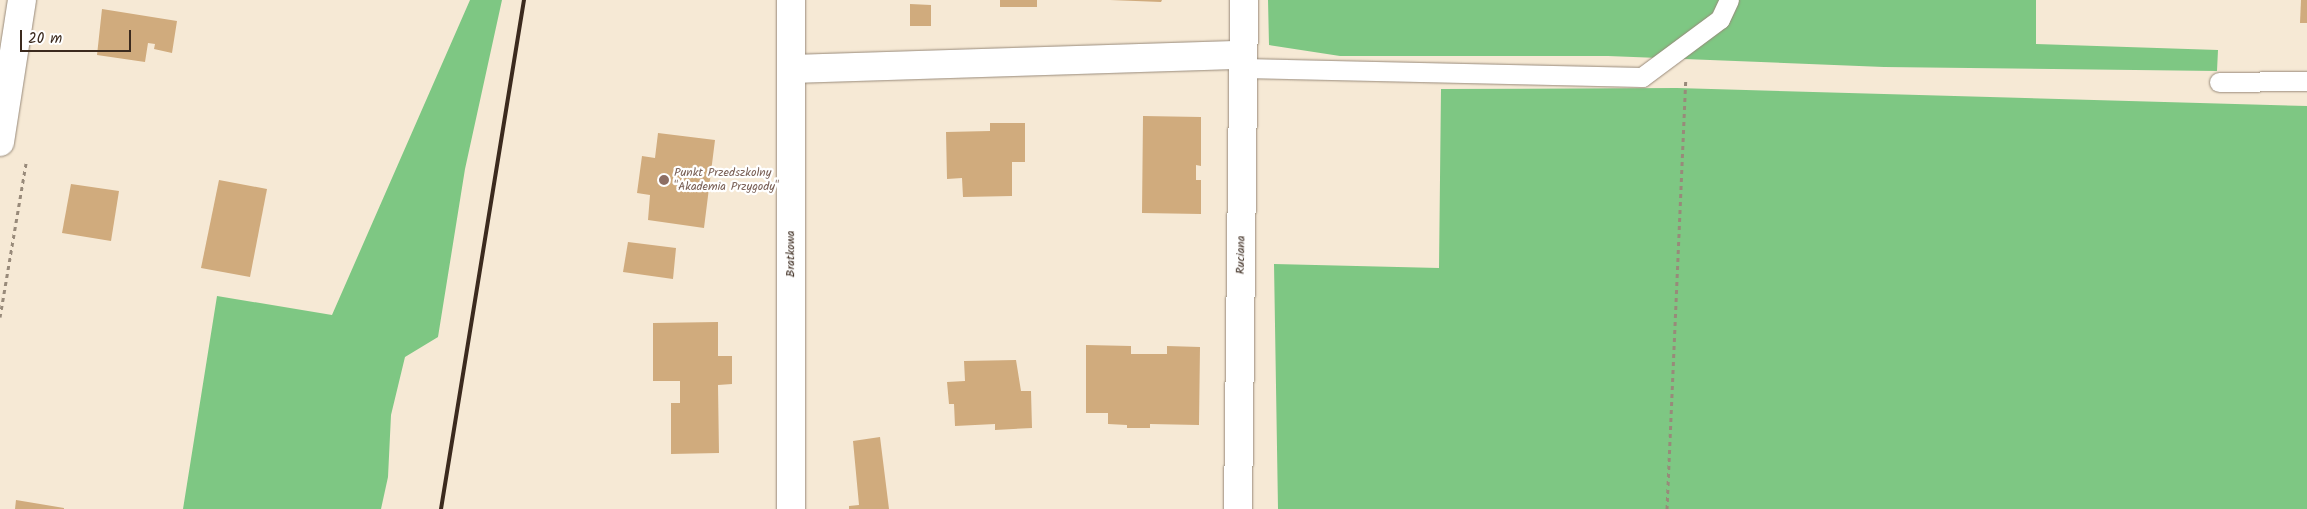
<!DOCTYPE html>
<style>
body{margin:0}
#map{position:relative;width:2307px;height:509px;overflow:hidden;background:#f6e9d5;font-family:Kalam,sans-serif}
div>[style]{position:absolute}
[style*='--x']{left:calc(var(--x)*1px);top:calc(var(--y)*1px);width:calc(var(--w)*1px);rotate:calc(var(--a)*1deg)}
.green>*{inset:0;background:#7ec783}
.building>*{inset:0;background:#d0ab7d}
.path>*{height:3px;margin-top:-1.5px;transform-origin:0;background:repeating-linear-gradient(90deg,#988a7a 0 4px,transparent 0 8px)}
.roads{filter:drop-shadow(0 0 1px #988a7a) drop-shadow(0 0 1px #988a7a)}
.lane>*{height:19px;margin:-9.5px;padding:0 9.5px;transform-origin:9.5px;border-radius:9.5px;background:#fff}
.street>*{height:28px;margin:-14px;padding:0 14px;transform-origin:14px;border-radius:14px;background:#fff}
.rail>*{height:4px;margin:-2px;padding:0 2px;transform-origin:2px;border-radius:2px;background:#3b2a1e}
.dots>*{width:14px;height:14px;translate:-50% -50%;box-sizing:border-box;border:2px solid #fff;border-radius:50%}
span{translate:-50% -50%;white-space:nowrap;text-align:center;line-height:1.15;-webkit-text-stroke:4.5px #fff;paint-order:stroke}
.education-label{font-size:12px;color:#785e54}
.left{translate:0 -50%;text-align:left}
.street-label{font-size:12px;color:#3b2a1e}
.scale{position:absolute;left:20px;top:30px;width:111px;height:22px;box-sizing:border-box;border:2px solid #3b2a1e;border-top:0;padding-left:6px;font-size:15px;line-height:18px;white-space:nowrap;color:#3b2a1e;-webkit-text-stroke:4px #fff;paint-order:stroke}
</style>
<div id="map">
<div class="green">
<i style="clip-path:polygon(470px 0,502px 0,465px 169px,438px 337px,405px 357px,391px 415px,388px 477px,381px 509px,183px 509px,217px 296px,332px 315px)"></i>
<i style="clip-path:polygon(1268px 0,2036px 0,2036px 44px,2218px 50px,2217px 71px,1884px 67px,1608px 56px,1340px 56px,1269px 45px)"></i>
<i style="clip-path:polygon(1677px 88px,2307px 106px,2307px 509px,1278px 509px,1274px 264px,1439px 268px,1441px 89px)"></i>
</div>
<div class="building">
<i style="clip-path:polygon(1000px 0,1037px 0,1037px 7px,1000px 7px)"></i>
<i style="clip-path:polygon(1110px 0,1162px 0,1161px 2px)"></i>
<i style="clip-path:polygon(2301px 0,2307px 0,2307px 23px,2300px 23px)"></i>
<i style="clip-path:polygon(910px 4px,931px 5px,931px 26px,910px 26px)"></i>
<i style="clip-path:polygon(102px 9px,177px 21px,172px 53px,154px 49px,155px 44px,148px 43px,145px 62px,97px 55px)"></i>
<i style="clip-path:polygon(1143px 116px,1201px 117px,1201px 166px,1196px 165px,1196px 180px,1201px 180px,1201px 214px,1142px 213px)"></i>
<i style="clip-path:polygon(990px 123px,1025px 123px,1025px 162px,1012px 162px,1012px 196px,963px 197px,962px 178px,947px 179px,946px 132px,990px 131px)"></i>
<i style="clip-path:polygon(658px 133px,715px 140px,704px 228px,648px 220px,650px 195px,637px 193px,642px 156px,655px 158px)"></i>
<i style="clip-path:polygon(219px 180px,267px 189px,250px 277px,201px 268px)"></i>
<i style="clip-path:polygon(71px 184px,119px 191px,111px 241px,62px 233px)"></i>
<i style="clip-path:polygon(628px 242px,676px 248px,673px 279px,623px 272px)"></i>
<i style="clip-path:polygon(718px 322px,718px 356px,732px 356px,732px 384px,718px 385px,719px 453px,671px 454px,671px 403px,680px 403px,680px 381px,653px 381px,653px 323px)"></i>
<i style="clip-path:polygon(1086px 345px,1131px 346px,1131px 354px,1167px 354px,1167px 346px,1200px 347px,1199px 425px,1150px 424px,1150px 428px,1127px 428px,1127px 425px,1108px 424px,1108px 413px,1086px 413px)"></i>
<i style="clip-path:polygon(1016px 360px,1021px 391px,1031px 391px,1032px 428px,995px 430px,995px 424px,955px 426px,954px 404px,949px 404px,947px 382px,965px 381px,964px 361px)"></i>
<i style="clip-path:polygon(880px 437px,889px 509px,849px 509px,849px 506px,859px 505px,853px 441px)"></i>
<i style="clip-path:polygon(16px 500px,64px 508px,64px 509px,15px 509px)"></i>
</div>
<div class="path">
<i style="--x:0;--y:317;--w:156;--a:-80.4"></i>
<i style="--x:1667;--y:509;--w:429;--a:-87.5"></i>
</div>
<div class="roads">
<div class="lane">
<i style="--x:1243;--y:68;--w:399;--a:1.3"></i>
<i style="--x:1642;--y:77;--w:97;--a:-36.6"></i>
<i style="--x:1720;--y:19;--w:21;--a:-65"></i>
<i style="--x:2219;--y:82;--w:88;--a:-0.7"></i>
</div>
<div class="street">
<i style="--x:792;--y:69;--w:451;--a:-1.8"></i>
<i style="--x:0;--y:142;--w:144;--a:-81.2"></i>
<i style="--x:791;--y:509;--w:509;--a:-90"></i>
<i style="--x:1238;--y:509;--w:509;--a:-89.32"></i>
</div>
</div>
<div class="rail">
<i style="--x:441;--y:509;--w:516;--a:-80.74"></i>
</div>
<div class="dots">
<i style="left:664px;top:180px;background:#8d6e63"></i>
</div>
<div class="education-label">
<span class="left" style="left:674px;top:180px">Punkt Przedszkolny<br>"Akademia Przygody"</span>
</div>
<div class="street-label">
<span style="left:791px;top:254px;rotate:-90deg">Bratkowa</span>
<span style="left:1241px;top:255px;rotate:-89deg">Ruciana</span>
</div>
<div class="scale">20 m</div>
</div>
